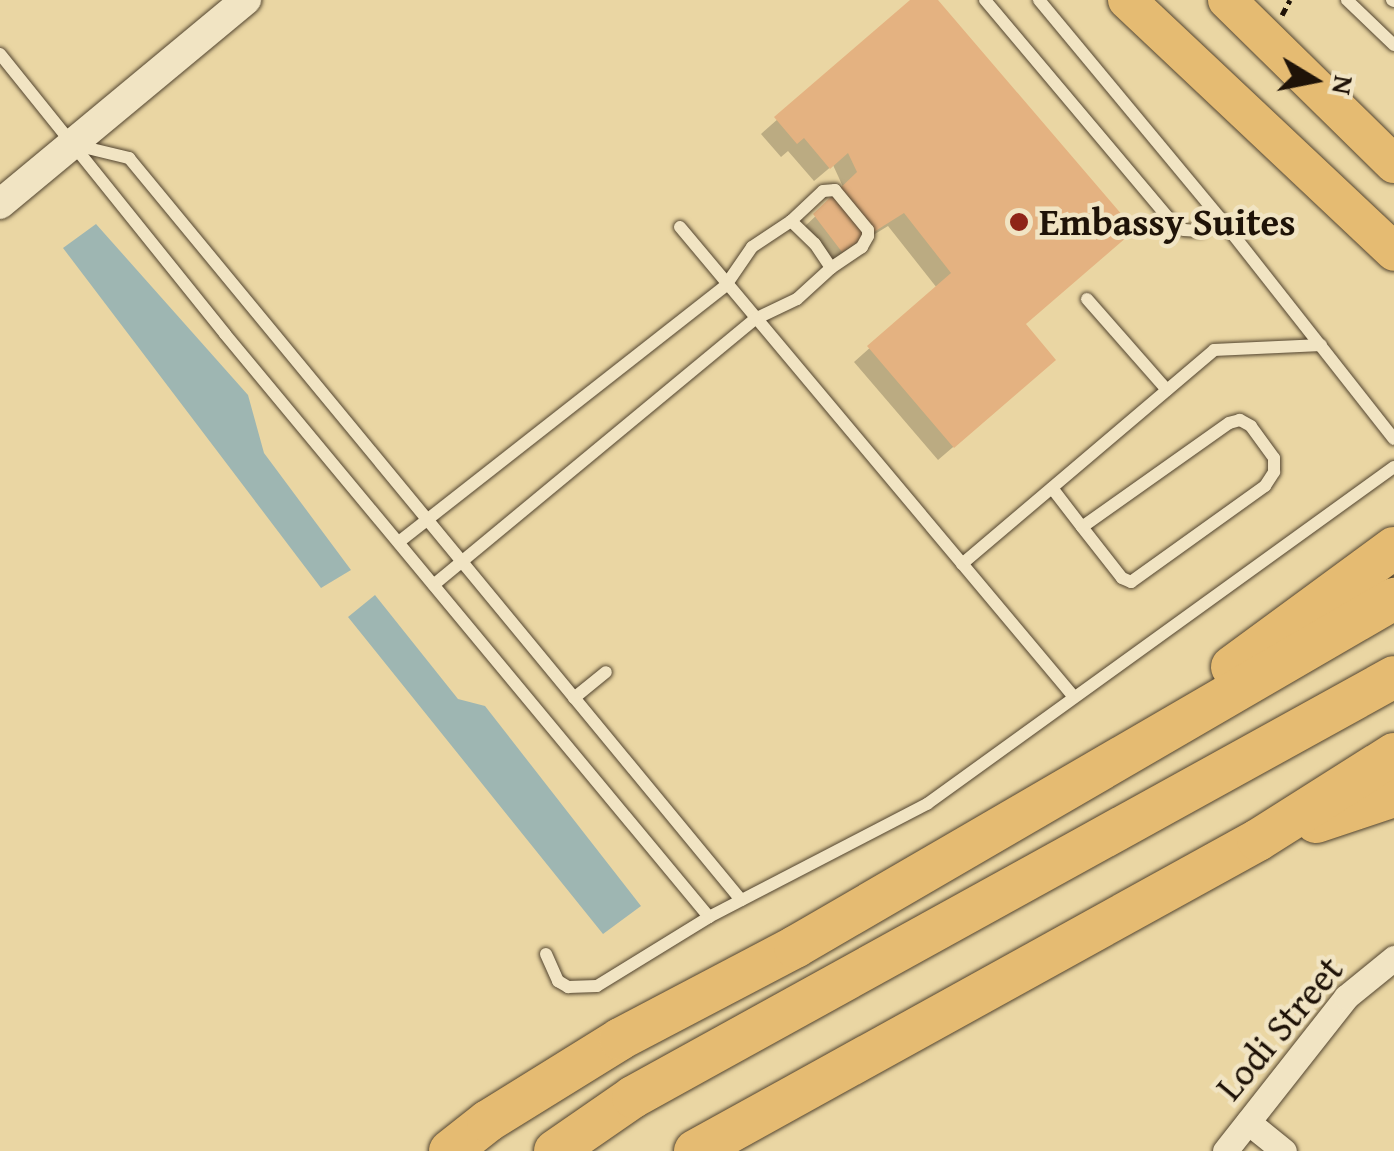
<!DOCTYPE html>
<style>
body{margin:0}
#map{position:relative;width:1394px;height:1151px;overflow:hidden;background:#ead6a3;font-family:"Gentium Book Plus",serif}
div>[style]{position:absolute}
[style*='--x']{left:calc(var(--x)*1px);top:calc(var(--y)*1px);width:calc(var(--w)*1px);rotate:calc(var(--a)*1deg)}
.water>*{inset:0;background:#9eb6b2}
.shadow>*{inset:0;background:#0003}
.building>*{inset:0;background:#e4b281}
.path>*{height:5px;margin-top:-2.5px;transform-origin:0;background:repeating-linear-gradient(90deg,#1f1308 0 8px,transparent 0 13px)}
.roads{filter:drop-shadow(0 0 2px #52442f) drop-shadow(0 0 2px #52442f)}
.service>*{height:12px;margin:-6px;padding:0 6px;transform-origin:6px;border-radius:6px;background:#f1e4c3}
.minor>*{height:25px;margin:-12.5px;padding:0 12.5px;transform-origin:12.5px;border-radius:12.5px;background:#f1e4c3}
.tertiary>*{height:30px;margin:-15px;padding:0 15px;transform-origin:15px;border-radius:15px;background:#f1e4c3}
.primary>*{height:38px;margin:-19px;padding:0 19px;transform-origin:19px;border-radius:19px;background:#e5bb72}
.motorway>*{height:42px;margin:-21px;padding:0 21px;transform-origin:21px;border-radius:21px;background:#e5bb72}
.dots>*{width:28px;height:28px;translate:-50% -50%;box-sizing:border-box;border:5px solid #f1e4c3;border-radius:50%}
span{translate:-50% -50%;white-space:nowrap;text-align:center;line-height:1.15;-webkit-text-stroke:9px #f1e4c3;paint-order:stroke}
.poi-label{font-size:38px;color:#1f1308;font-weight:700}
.left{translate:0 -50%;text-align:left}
.street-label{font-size:38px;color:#1f1308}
.north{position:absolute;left:1264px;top:30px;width:100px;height:100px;-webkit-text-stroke:8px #f1e4c3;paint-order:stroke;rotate:100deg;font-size:28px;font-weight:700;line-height:40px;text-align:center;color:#1f1308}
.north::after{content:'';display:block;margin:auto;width:35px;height:45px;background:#1f1308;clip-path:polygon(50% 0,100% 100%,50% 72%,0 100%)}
</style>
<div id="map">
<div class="water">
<i style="clip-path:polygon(96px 224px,248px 395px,264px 453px,351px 570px,321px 588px,63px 248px)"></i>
<i style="clip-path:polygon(375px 595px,458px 699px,485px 706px,641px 906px,603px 934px,348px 617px)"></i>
</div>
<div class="shadow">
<i style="clip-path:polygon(913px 0,935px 0,1038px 374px,938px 460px,854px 362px,937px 288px,888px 226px,826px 264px,801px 230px,844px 189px,833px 165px,814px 181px,788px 151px,781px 157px,761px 134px)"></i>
</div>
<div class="building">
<i style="clip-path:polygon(910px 0,938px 0,1135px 230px,1026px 324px,1056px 360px,954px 448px,867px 346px,951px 273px,904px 213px,842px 252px,813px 214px,857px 172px,848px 153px,830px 169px,804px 138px,797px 144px,774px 117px)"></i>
</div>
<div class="path">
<i style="--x:1282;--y:15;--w:17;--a:-62"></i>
</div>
<div class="roads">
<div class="service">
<i style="--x:985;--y:0;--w:287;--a:49.9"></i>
<i style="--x:1170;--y:220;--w:17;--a:36"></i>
<i style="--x:1184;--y:230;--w:16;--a:4"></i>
<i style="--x:1200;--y:231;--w:24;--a:-33"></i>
<i style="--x:1220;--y:218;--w:281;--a:51.8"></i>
<i style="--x:1039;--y:0;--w:283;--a:50.3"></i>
<i style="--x:1347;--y:0;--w:65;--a:43.8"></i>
<i style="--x:1392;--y:0;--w:2;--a:27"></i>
<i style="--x:0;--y:54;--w:359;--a:51.2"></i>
<i style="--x:225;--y:334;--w:758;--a:50.3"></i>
<i style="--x:75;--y:145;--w:56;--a:13.5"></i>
<i style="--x:129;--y:158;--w:962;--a:50.48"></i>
<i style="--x:791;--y:221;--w:44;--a:-43.2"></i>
<i style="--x:823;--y:191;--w:12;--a:-5"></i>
<i style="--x:835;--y:190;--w:52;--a:50.5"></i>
<i style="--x:868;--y:230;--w:6;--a:90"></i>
<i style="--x:868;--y:236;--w:13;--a:119"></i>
<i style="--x:862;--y:247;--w:37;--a:146"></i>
<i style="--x:680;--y:227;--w:613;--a:50.03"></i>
<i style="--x:1087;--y:299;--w:121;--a:48.7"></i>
<i style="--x:1052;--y:488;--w:49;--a:52.4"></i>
<i style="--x:1082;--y:527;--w:65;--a:51.9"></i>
<i style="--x:1122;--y:578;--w:10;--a:24"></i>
<i style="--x:1131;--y:582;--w:165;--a:-35.6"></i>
<i style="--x:1265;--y:486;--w:17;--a:-57"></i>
<i style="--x:1274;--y:472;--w:14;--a:-90"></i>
<i style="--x:1274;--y:458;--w:39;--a:-126"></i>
<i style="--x:1251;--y:426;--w:13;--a:-151"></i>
<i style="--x:1240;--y:420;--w:11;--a:165"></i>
<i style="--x:1229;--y:423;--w:180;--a:144.7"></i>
<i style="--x:400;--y:541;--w:415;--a:-38.1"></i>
<i style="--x:726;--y:285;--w:46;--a:-55.6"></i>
<i style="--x:752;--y:247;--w:47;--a:-33.7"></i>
<i style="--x:791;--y:221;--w:33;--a:44"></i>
<i style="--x:815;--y:244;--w:29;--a:56"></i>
<i style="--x:831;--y:268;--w:46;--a:137.6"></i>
<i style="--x:797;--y:299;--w:47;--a:154.5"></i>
<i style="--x:755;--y:319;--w:417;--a:140.4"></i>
<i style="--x:962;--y:564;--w:331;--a:-40.3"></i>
<i style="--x:1214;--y:350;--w:107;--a:-2.7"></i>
<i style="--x:574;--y:698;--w:41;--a:-39.1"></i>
<i style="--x:546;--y:954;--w:30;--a:66"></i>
<i style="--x:558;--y:981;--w:12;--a:31"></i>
<i style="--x:568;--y:987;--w:29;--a:-2"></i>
<i style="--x:597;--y:986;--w:132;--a:-31.6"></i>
<i style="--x:709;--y:917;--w:246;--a:-27.4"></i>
<i style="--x:927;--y:804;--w:576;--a:-35.82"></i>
</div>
<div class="minor">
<i style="--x:1248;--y:1122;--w:46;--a:38.9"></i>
<i style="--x:1225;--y:1151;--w:196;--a:-51.8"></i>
<i style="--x:1346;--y:997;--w:62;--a:-39.1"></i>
</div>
<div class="tertiary">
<i style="--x:0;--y:204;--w:320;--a:-39.7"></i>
</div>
<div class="primary">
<i style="--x:1127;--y:0;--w:367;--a:43.3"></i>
<i style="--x:1227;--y:0;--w:234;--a:44.5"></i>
</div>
<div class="motorway">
<i style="--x:1232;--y:667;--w:201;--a:-36.3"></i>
<i style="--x:1316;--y:822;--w:82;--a:-18.4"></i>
<i style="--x:450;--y:1151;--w:48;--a:-38.3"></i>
<i style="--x:488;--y:1121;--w:155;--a:-31.8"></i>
<i style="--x:620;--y:1039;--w:198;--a:-27.7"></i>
<i style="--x:795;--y:947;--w:693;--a:-30.16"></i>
<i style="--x:555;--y:1151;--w:95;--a:-34.7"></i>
<i style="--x:633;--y:1097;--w:869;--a:-28.89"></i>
<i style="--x:695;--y:1151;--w:643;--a:-28.92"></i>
<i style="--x:1258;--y:840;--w:161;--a:-32.3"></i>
</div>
</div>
<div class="dots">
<i style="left:1019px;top:222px;background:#8f2418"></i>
</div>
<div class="poi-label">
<span class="left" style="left:1039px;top:222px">Embassy Suites</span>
</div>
<div class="street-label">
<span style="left:1279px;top:1028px;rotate:-50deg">Lodi Street</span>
</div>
<div class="north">N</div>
</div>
